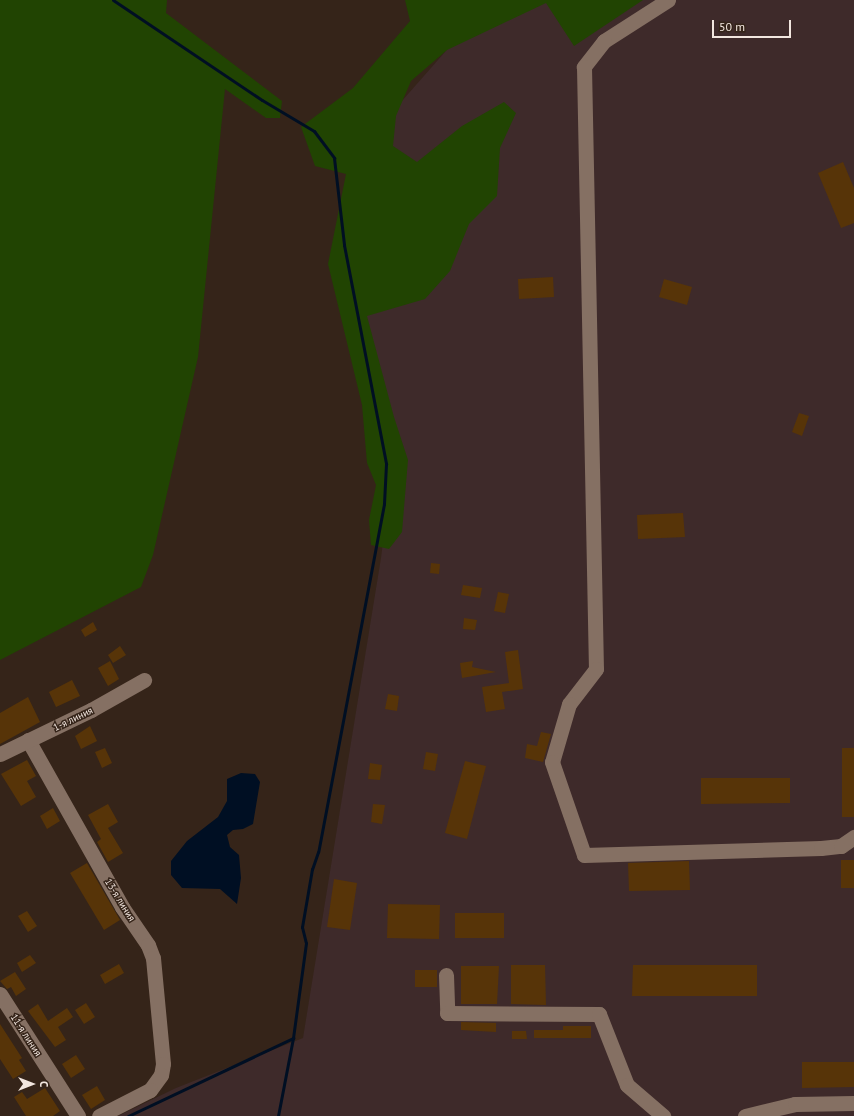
<!DOCTYPE html>
<meta charset="utf-8">
<style>
body{margin:0}
#map{position:relative;width:854px;height:1116px;overflow:hidden;background:#352419;font-family:"PT Sans",sans-serif}
div>[style]{position:absolute}
[style*='--x']{left:calc(var(--x)*1px);top:calc(var(--y)*1px);width:calc(var(--w)*1px);rotate:calc(var(--a)*1deg)}
.industrial>*{inset:0;background:#3e2a2a}
.green>*{inset:0;background:#214402}
.water>*{inset:0;background:#000f23}
.stream>*{height:3px;margin:-1.5px;padding:0 1.5px;transform-origin:1.5px;border-radius:1.5px;background:#000f23}
.building>*{inset:0;background:#573408}
.minor>*{height:15px;margin:-7.5px;padding:0 7.5px;transform-origin:7.5px;border-radius:7.5px;background:#857063}
span{translate:-50% -50%;white-space:nowrap;text-align:center;line-height:1.15;-webkit-text-stroke:3px #352419;paint-order:stroke}
.street-label{font-size:10px;color:#f2e6df}
.north{position:absolute;left:12px;top:1064px;width:40px;height:40px;-webkit-text-stroke:3px #352419;paint-order:stroke;rotate:90deg;font-size:11px;font-weight:700;line-height:16px;text-align:center;color:#f2e6df}
.north::after{content:'';display:block;margin:auto;width:14px;height:18px;background:#f2e6df;clip-path:polygon(50% 0,100% 100%,50% 72%,0 100%)}
.scale{position:absolute;left:712px;top:20px;width:79px;height:18px;box-sizing:border-box;border:2px solid #f2e6df;border-top:0;padding-left:5px;font-size:12px;line-height:14px;white-space:nowrap;color:#f2e6df;-webkit-text-stroke:3px #352419;paint-order:stroke}
</style>
<div id="map">
<div class="industrial">
<i style="clip-path:polygon(506px 0,854px 0,854px 1116px,118px 1116px,176px 1088px,303px 1038px,381px 558px,394px 456px,349px 259px,394px 110px,474px 19px)"></i>
</div>
<div class="green">
<i style="clip-path:polygon(0 0,167px 0,166px 13px,282px 101px,280px 118px,266px 118px,225px 89px,198px 357px,153px 555px,141px 587px,0 660px)"></i>
<i style="clip-path:polygon(405px 0,643px 0,574px 46px,546px 3px,447px 50px,411px 81px,396px 116px,393px 146px,417px 162px,462px 126px,504px 102px,516px 113px,500px 148px,497px 196px,469px 224px,450px 271px,425px 299px,367px 316px,394px 417px,408px 460px,402px 532px,389px 549px,371px 545px,369px 520px,376px 485px,367px 463px,362px 405px,328px 264px,346px 174px,315px 166px,301px 127px,353px 88px,410px 21px)"></i>
</div>
<div class="water">
<i style="clip-path:polygon(241px 773px,255px 774px,260px 782px,253px 824px,243px 829px,233px 830px,227px 835px,230px 847px,239px 855px,241px 878px,237px 904px,220px 889px,182px 888px,171px 875px,171px 861px,187px 841px,218px 817px,227px 801px,227px 779px)"></i>
</div>
<div class="stream">
<i style="--x:113;--y:0;--w:179;--a:33.9"></i>
<i style="--x:262;--y:100;--w:61;--a:30.8"></i>
<i style="--x:314;--y:131;--w:34;--a:53"></i>
<i style="--x:334;--y:158;--w:88;--a:83.4"></i>
<i style="--x:344;--y:245;--w:223;--a:79.1"></i>
<i style="--x:386;--y:464;--w:40;--a:92.9"></i>
<i style="--x:384;--y:504;--w:354;--a:100.7"></i>
<i style="--x:318;--y:852;--w:18;--a:109"></i>
<i style="--x:312;--y:869;--w:59;--a:99.8"></i>
<i style="--x:302;--y:927;--w:16;--a:76"></i>
<i style="--x:306;--y:943;--w:96;--a:97.8"></i>
<i style="--x:293;--y:1038;--w:79;--a:100.9"></i>
<i style="--x:128;--y:1116;--w:183;--a:-25.3"></i>
</div>
<div class="building">
<i style="clip-path:polygon(843px 162px,854px 188px,854px 223px,841px 228px,818px 173px)"></i>
<i style="clip-path:polygon(553px 277px,554px 297px,519px 299px,518px 279px)"></i>
<i style="clip-path:polygon(664px 279px,692px 287px,687px 305px,659px 297px)"></i>
<i style="clip-path:polygon(799px 413px,809px 416px,802px 436px,792px 432px)"></i>
<i style="clip-path:polygon(683px 513px,685px 537px,638px 539px,637px 515px)"></i>
<i style="clip-path:polygon(431px 563px,440px 564px,439px 574px,430px 573px)"></i>
<i style="clip-path:polygon(463px 585px,482px 588px,480px 598px,461px 595px)"></i>
<i style="clip-path:polygon(498px 592px,509px 594px,505px 613px,494px 611px)"></i>
<i style="clip-path:polygon(464px 618px,477px 620px,475px 630px,463px 629px)"></i>
<i style="clip-path:polygon(93px 622px,97px 630px,85px 637px,81px 630px)"></i>
<i style="clip-path:polygon(120px 646px,126px 655px,113px 663px,108px 655px)"></i>
<i style="clip-path:polygon(518px 650px,523px 689px,502px 692px,505px 709px,486px 712px,482px 687px,509px 683px,505px 652px)"></i>
<i style="clip-path:polygon(110px 661px,119px 679px,108px 686px,98px 668px)"></i>
<i style="clip-path:polygon(473px 661px,472px 667px,496px 672px,462px 678px,460px 663px)"></i>
<i style="clip-path:polygon(72px 680px,80px 696px,56px 707px,49px 692px)"></i>
<i style="clip-path:polygon(388px 694px,399px 696px,397px 711px,385px 709px)"></i>
<i style="clip-path:polygon(28px 697px,40px 722px,0 744px,0 713px)"></i>
<i style="clip-path:polygon(90px 726px,97px 741px,81px 749px,75px 736px)"></i>
<i style="clip-path:polygon(541px 732px,551px 734px,543px 762px,525px 758px,527px 744px,537px 746px)"></i>
<i style="clip-path:polygon(105px 748px,112px 763px,102px 768px,95px 752px)"></i>
<i style="clip-path:polygon(842px 748px,854px 748px,854px 817px,842px 817px)"></i>
<i style="clip-path:polygon(426px 752px,438px 754px,435px 771px,423px 769px)"></i>
<i style="clip-path:polygon(27px 760px,36px 776px,27px 781px,36px 797px,21px 806px,1px 774px)"></i>
<i style="clip-path:polygon(465px 761px,486px 766px,467px 839px,445px 833px)"></i>
<i style="clip-path:polygon(370px 763px,382px 765px,380px 780px,368px 779px)"></i>
<i style="clip-path:polygon(701px 778px,790px 778px,790px 803px,701px 804px)"></i>
<i style="clip-path:polygon(108px 804px,118px 822px,108px 828px,123px 853px,108px 862px,97px 842px,101px 839px,88px 815px)"></i>
<i style="clip-path:polygon(373px 804px,385px 805px,382px 824px,371px 822px)"></i>
<i style="clip-path:polygon(53px 808px,60px 821px,47px 829px,40px 816px)"></i>
<i style="clip-path:polygon(841px 860px,854px 860px,854px 888px,841px 888px)"></i>
<i style="clip-path:polygon(689px 861px,690px 890px,629px 891px,628px 863px)"></i>
<i style="clip-path:polygon(87px 863px,120px 920px,104px 930px,70px 873px)"></i>
<i style="clip-path:polygon(334px 879px,357px 883px,350px 930px,327px 927px)"></i>
<i style="clip-path:polygon(388px 904px,440px 905px,439px 939px,387px 938px)"></i>
<i style="clip-path:polygon(27px 911px,37px 926px,28px 932px,18px 916px)"></i>
<i style="clip-path:polygon(455px 913px,504px 913px,504px 938px,455px 938px)"></i>
<i style="clip-path:polygon(30px 955px,36px 963px,22px 972px,17px 963px)"></i>
<i style="clip-path:polygon(119px 964px,124px 973px,105px 984px,100px 975px)"></i>
<i style="clip-path:polygon(511px 965px,545px 965px,546px 1005px,511px 1004px)"></i>
<i style="clip-path:polygon(633px 965px,757px 965px,757px 996px,632px 996px)"></i>
<i style="clip-path:polygon(461px 966px,499px 966px,497px 1004px,461px 1004px)"></i>
<i style="clip-path:polygon(415px 970px,437px 970px,437px 987px,415px 987px)"></i>
<i style="clip-path:polygon(15px 972px,26px 989px,16px 996px,11px 987px,7px 989px,0 981px)"></i>
<i style="clip-path:polygon(86px 1003px,95px 1017px,84px 1024px,75px 1010px)"></i>
<i style="clip-path:polygon(38px 1004px,48px 1021px,67px 1008px,73px 1017px,58px 1027px,66px 1040px,55px 1047px,28px 1011px)"></i>
<i style="clip-path:polygon(461px 1022px,496px 1023px,496px 1032px,461px 1030px)"></i>
<i style="clip-path:polygon(0 1024px,22px 1058px,19px 1060px,26px 1071px,13px 1079px,0 1059px)"></i>
<i style="clip-path:polygon(563px 1026px,591px 1026px,591px 1038px,534px 1038px,534px 1030px,563px 1030px)"></i>
<i style="clip-path:polygon(512px 1031px,526px 1031px,527px 1039px,512px 1039px)"></i>
<i style="clip-path:polygon(76px 1055px,85px 1069px,71px 1078px,62px 1064px)"></i>
<i style="clip-path:polygon(802px 1062px,854px 1062px,854px 1087px,802px 1088px)"></i>
<i style="clip-path:polygon(97px 1086px,105px 1100px,91px 1109px,82px 1095px)"></i>
<i style="clip-path:polygon(45px 1088px,60px 1111px,53px 1116px,26px 1116px,14px 1097px,22px 1092px,27px 1099px)"></i>
</div>
<div class="minor">
<i style="--x:668;--y:0;--w:76;--a:147.4"></i>
<i style="--x:604;--y:41;--w:33;--a:128"></i>
<i style="--x:584;--y:67;--w:602;--a:88.86"></i>
<i style="--x:596;--y:669;--w:44;--a:127.6"></i>
<i style="--x:569;--y:704;--w:60;--a:106.3"></i>
<i style="--x:552;--y:762;--w:98;--a:71"></i>
<i style="--x:584;--y:855;--w:237;--a:-1.7"></i>
<i style="--x:821;--y:848;--w:20;--a:-6"></i>
<i style="--x:841;--y:846;--w:16;--a:-35"></i>
<i style="--x:28;--y:740;--w:192;--a:60.6"></i>
<i style="--x:122;--y:907;--w:46;--a:55.6"></i>
<i style="--x:148;--y:945;--w:14;--a:69"></i>
<i style="--x:153;--y:958;--w:106;--a:84.6"></i>
<i style="--x:163;--y:1064;--w:11;--a:100"></i>
<i style="--x:161;--y:1075;--w:19;--a:126"></i>
<i style="--x:150;--y:1090;--w:57;--a:153"></i>
<i style="--x:0;--y:754;--w:101;--a:-25.8"></i>
<i style="--x:91;--y:710;--w:61;--a:-29.5"></i>
<i style="--x:446;--y:975;--w:38;--a:88"></i>
<i style="--x:447;--y:1013;--w:152;--a:0.4"></i>
<i style="--x:599;--y:1014;--w:76;--a:68.5"></i>
<i style="--x:627;--y:1085;--w:48;--a:40.7"></i>
<i style="--x:0;--y:994;--w:145;--a:57.4"></i>
<i style="--x:745;--y:1116;--w:51;--a:-13.5"></i>
<i style="--x:795;--y:1104;--w:59;--a:-1"></i>
</div>
<div class="street-label">
<span style="left:73px;top:719px;rotate:-26deg">1-я линия</span>
<span style="left:120px;top:900px;rotate:58deg">13-я линия</span>
<span style="left:26px;top:1035px;rotate:57deg">11-я линия</span>
</div>
<div class="north">С</div>
<div class="scale">50 m</div>
</div>
